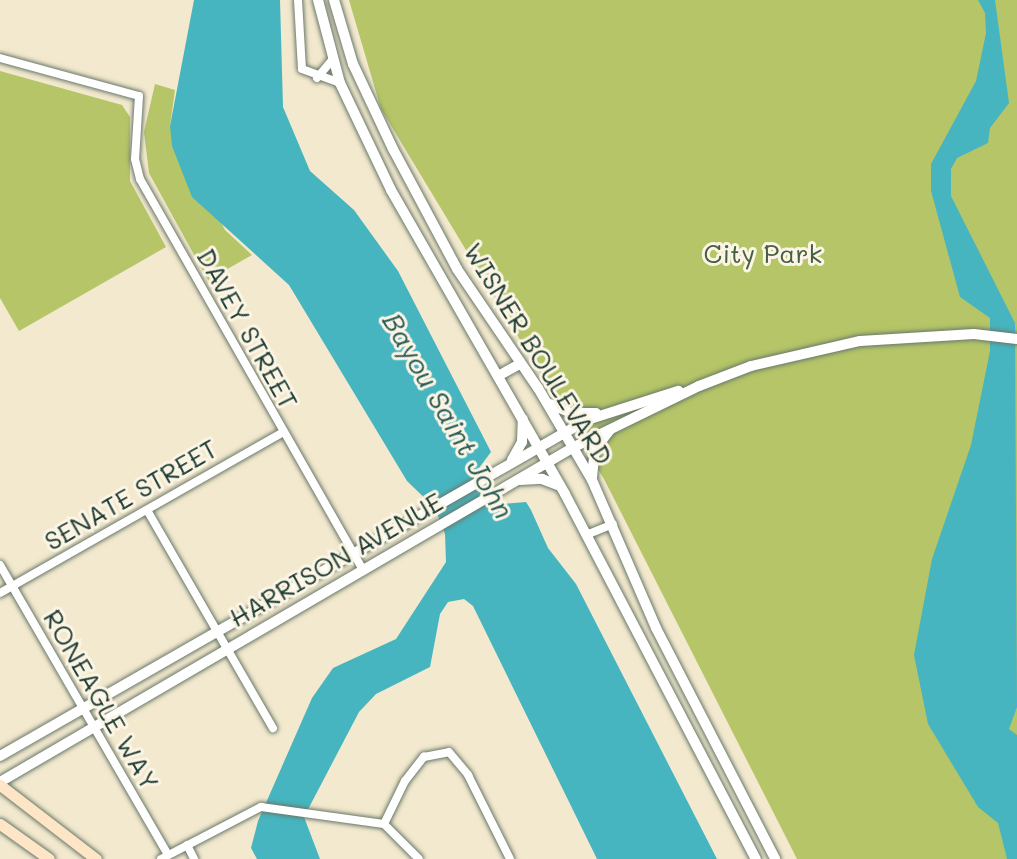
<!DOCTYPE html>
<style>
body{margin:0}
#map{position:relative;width:1017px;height:859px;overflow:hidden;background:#f3e9ce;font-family:Mali,sans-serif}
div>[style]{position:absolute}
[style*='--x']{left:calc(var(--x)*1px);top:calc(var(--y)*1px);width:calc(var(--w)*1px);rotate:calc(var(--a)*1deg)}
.green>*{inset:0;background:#b5c568}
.water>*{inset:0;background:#46b5c0}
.roads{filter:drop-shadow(0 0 2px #69796a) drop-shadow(0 0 2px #69796a)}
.minor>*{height:8px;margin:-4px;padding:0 4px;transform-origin:4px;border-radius:4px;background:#fff}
.tertiary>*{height:10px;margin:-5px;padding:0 5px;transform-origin:5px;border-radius:5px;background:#fff}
.secondary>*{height:11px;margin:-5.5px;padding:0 5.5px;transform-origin:5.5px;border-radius:5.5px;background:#fde5c5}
span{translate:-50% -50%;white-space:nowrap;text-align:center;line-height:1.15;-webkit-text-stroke:6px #fcf5e5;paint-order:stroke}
.park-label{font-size:26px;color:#445f41}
.street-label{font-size:26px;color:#1f3d34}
.water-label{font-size:28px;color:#295b57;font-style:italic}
</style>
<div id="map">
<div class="green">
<i style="clip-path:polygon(349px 0,1017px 0,1017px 859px,797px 859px,604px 479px,381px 109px)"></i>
<i style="clip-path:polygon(0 71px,122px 105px,130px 117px,130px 181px,166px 247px,19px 331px,0 298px)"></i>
<i style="clip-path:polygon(155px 84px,175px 90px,170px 126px,225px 230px,252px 255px,208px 280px,149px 173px,144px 132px)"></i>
</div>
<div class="water">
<i style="clip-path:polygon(194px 0,280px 0,283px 107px,310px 171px,354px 210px,398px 271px,491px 452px,476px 472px,484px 497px,502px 504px,526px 502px,531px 510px,548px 548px,576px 584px,717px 859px,597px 859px,473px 606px,464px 599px,448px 602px,440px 614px,430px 667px,376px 694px,359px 712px,304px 817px,320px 859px,257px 859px,251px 848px,258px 821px,312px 698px,333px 668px,396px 639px,446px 562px,445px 534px,435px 508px,407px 481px,289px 285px,192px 197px,172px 146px,170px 126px)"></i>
<i style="clip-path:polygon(978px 0,995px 0,1009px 103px,990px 128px,988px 143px,957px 158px,951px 169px,951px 196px,1015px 323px,1017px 707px,1009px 729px,1017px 735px,1017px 859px,1007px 859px,998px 823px,978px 807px,928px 724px,914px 655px,932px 559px,971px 445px,990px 351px,990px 318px,960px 297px,931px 191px,931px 164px,976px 81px,986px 33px,985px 13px)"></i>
</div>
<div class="roads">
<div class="minor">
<i style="--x:298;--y:0;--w:69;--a:86.7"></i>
<i style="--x:302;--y:69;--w:40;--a:20.2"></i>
<i style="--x:0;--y:58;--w:144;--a:15.3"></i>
<i style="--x:139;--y:96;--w:63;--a:93.6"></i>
<i style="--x:135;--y:159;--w:21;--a:76"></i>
<i style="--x:140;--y:179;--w:451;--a:60.3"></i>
<i style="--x:317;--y:78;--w:25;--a:-50"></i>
<i style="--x:147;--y:510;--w:252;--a:60"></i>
<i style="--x:586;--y:535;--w:29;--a:-22"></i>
<i style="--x:0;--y:565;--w:335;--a:59.9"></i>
<i style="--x:0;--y:593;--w:324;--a:-29.6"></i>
<i style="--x:384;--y:824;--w:48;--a:-64"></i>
<i style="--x:405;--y:781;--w:31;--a:-52"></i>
<i style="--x:424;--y:757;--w:25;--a:-11"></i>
<i style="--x:449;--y:752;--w:30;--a:50"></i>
<i style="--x:468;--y:775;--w:94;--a:63.4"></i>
<i style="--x:187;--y:845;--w:16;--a:63"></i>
<i style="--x:161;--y:859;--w:113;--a:-27.5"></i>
<i style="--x:261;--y:807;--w:124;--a:7.9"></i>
<i style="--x:384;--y:824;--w:49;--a:45"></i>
</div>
<div class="tertiary">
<i style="--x:318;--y:0;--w:86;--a:75.2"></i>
<i style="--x:340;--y:83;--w:119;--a:64.5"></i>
<i style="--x:391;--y:190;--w:350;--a:60.2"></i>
<i style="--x:565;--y:494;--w:412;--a:62.4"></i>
<i style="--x:334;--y:0;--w:67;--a:73.5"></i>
<i style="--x:353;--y:64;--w:94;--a:64.8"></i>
<i style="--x:393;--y:149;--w:136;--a:61.9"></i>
<i style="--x:457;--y:269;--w:144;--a:55.8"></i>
<i style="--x:538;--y:388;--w:107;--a:59.6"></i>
<i style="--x:592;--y:480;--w:161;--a:66.6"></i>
<i style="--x:656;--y:628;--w:260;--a:62.7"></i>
<i style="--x:498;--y:376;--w:26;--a:-29"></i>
<i style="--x:550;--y:404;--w:23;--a:23"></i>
<i style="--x:571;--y:413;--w:25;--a:0"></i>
<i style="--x:512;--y:460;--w:21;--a:-61"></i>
<i style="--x:522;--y:442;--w:23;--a:-88"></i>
<i style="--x:592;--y:477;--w:28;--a:-84"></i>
<i style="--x:595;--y:449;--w:24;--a:-52"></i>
<i style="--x:520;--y:480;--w:22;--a:-3"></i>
<i style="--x:542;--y:479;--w:19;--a:21"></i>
<i style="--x:0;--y:756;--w:676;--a:-29.79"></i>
<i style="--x:587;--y:420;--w:96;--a:-17.7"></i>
<i style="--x:0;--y:782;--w:665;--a:-30.27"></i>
<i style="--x:574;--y:447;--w:139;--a:-26"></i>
<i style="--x:699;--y:386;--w:56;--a:-21"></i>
<i style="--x:751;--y:366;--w:112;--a:-12.9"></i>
<i style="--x:860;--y:341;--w:114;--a:-3.5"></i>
<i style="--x:974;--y:334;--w:43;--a:6.6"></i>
</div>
<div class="secondary">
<i style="--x:0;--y:785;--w:121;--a:37.6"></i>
<i style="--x:0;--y:824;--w:60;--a:35.5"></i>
</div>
</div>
<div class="park-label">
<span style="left:763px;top:254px">City Park</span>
</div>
<div class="street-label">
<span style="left:247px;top:329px;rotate:61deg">DAVEY STREET</span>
<span style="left:538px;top:354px;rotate:58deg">WISNER BOULEVARD</span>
<span style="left:131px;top:495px;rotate:-30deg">SENATE STREET</span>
<span style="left:336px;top:560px;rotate:-30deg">HARRISON AVENUE</span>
<span style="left:101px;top:700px;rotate:60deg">RONEAGLE WAY</span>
</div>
<div class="water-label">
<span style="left:449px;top:415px;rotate:60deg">Bayou Saint John</span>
</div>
</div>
